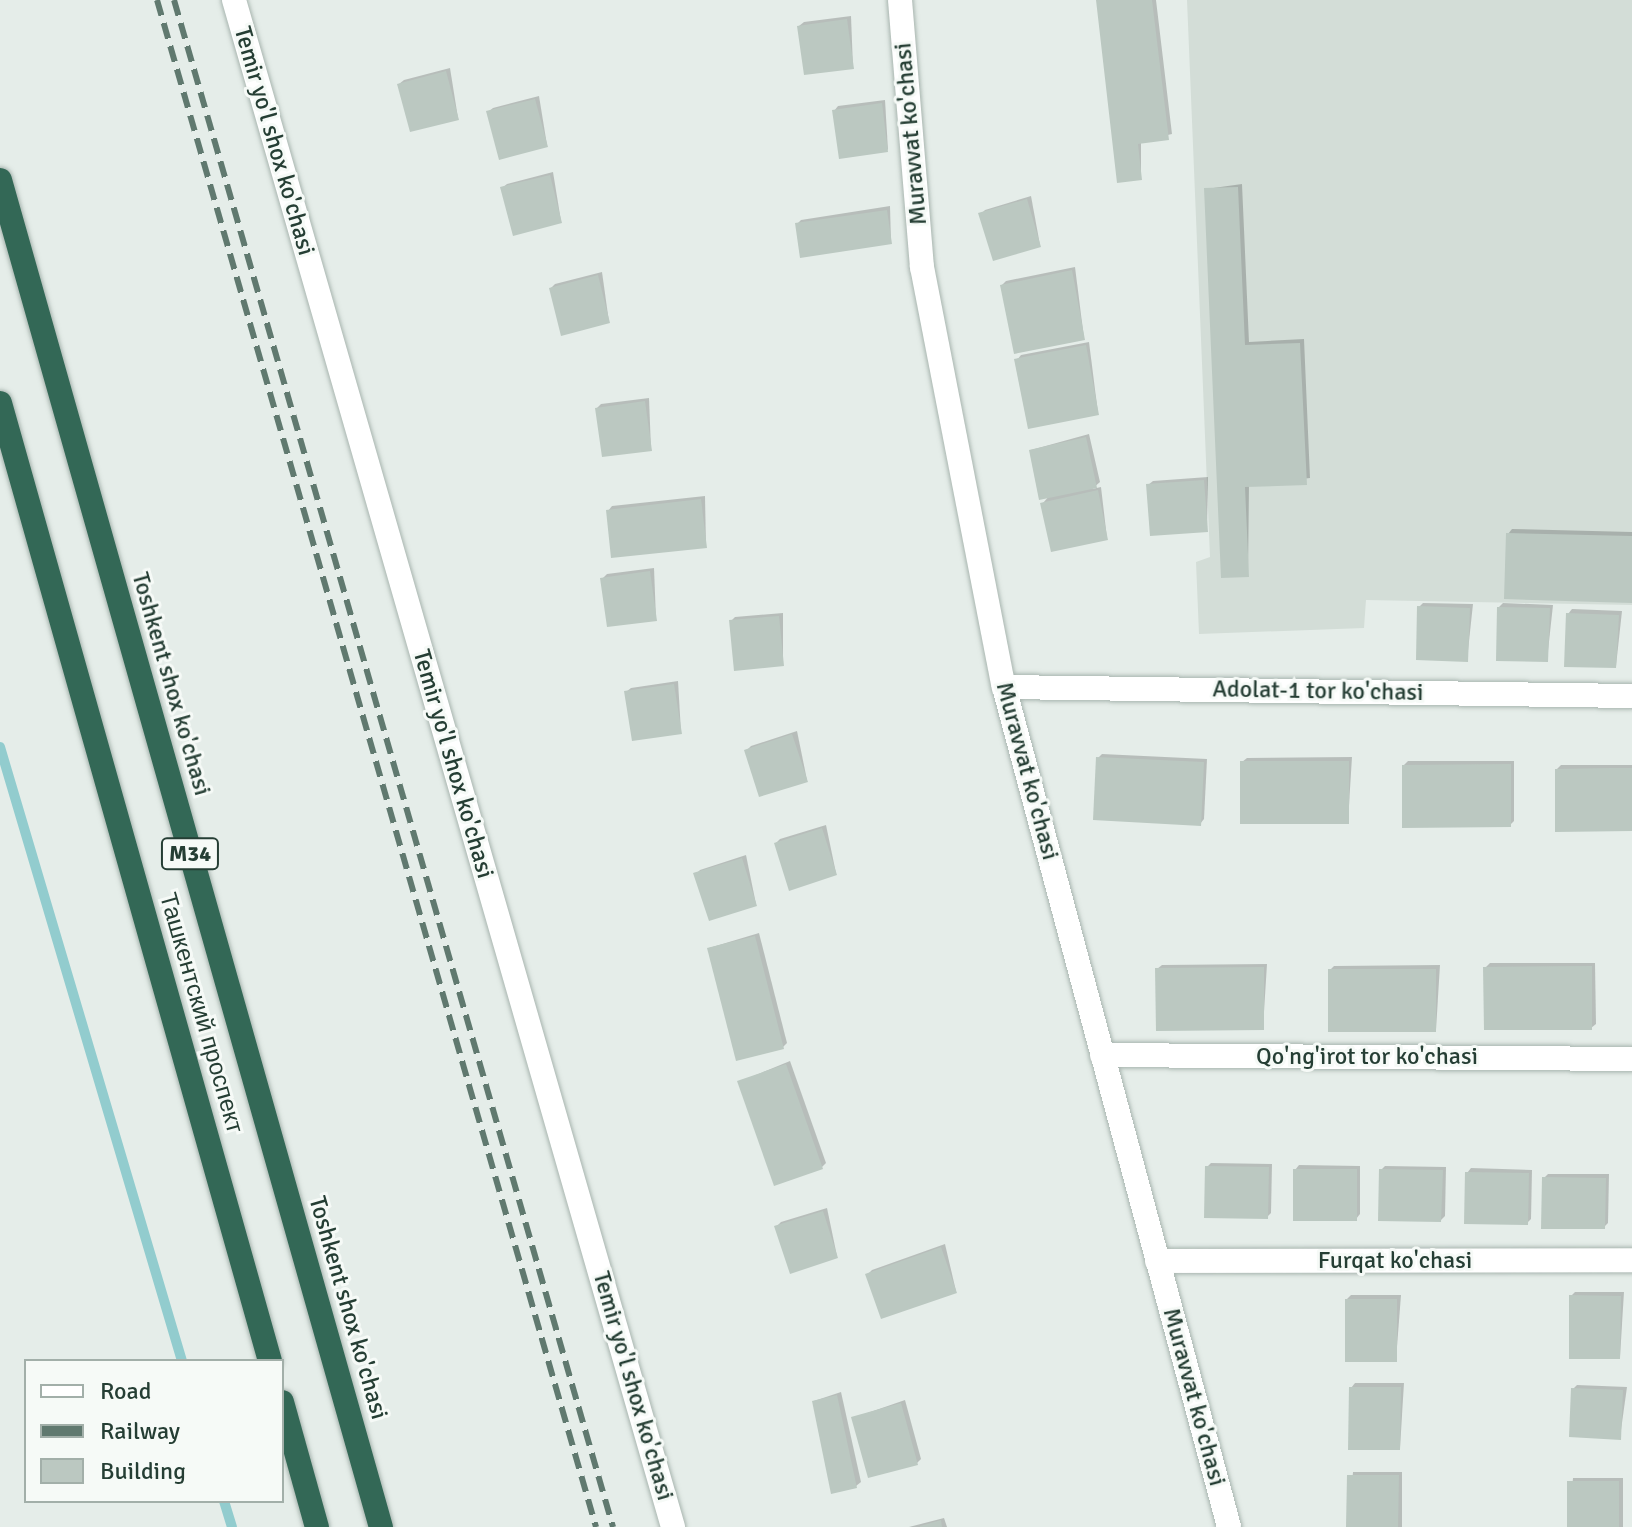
<!DOCTYPE html>
<meta charset="utf-8">
<style>
body{margin:0}
#map{position:relative;width:1632px;height:1527px;overflow:hidden;background:#e5ede9;font-family:Signika,sans-serif}
div>[style]{position:absolute}
[style*='--x']{left:calc(var(--x)*1px);top:calc(var(--y)*1px);width:calc(var(--w)*1px);rotate:calc(var(--a)*1deg)}
.built>*{inset:0;background:#d3ddd7}
.shadow>*{inset:0;background:#0003}
.stream>*{height:10px;margin:-5px;padding:0 5px;transform-origin:5px;border-radius:5px;background:#92ccce}
.building>*{inset:0;background:#bbc8c1}
.roads{filter:drop-shadow(0 0 2px #a8b5af) drop-shadow(0 0 2px #a8b5af)}
.minor>*{height:24px;margin:-12px;padding:0 12px;transform-origin:12px;border-radius:12px;background:#fff}
.highway>*{height:24px;margin:-12px;padding:0 12px;transform-origin:12px;border-radius:12px;background:#336856}
.rail>*{height:6px;margin-top:-3px;transform-origin:0;background:repeating-linear-gradient(90deg,#60796f 0 16px,transparent 0 24px)}
span{translate:-50% -50%;white-space:nowrap;text-align:center;line-height:1.15;-webkit-text-stroke:6px #f6faf7;paint-order:stroke}
.shield-label span{padding:2px 6px;background:#f6faf7;border:2px solid;border-radius:6px;-webkit-text-stroke-width:0}
.shield-label{font-size:22px;color:#253e34;font-weight:700}
.street-label{font-size:24px;color:#253e34}
.legend{position:absolute;left:24px;top:1359px;width:260px;height:144px;box-sizing:border-box;background:#f6faf7;border:2px solid #a2afa9;margin:0;padding:10px 14px;list-style:none;font-size:24px;color:#253e34}
.legend li{display:flex;align-items:center;gap:16px;height:40px}
.legend b{width:40px;border:2px solid #a2afa9}
</style>
<div id="map">
<div class="built">
<i style="clip-path:polygon(1187px 0,1632px 0,1632px 605px,1366px 600px,1364px 628px,1199px 634px,1196px 562px,1210px 557px)"></i>
</div>
<div class="shadow">
<i style="clip-path:polygon(1098px 0,1156px 0,1172px 134px,1141px 141px,1141px 178px)"></i>
<i style="clip-path:polygon(851px 16px,853px 67px,799px 26px,804px 22px)"></i>
<i style="clip-path:polygon(450px 68px,458px 118px,399px 84px,404px 80px)"></i>
<i style="clip-path:polygon(539px 96px,547px 145px,488px 112px,493px 108px)"></i>
<i style="clip-path:polygon(885px 100px,888px 150px,834px 111px,838px 106px)"></i>
<i style="clip-path:polygon(553px 172px,561px 221px,502px 188px,507px 184px)"></i>
<i style="clip-path:polygon(1242px 184px,1249px 342px,1304px 339px,1310px 478px,1249px 485px,1248px 575px,1206px 189px)"></i>
<i style="clip-path:polygon(1031px 196px,1040px 245px,981px 214px,985px 210px)"></i>
<i style="clip-path:polygon(890px 206px,891px 242px,797px 224px,801px 220px)"></i>
<i style="clip-path:polygon(1075px 267px,1084px 338px,1002px 285px,1006px 281px)"></i>
<i style="clip-path:polygon(602px 272px,609px 322px,551px 288px,555px 284px)"></i>
<i style="clip-path:polygon(1089px 342px,1098px 413px,1017px 360px,1021px 355px)"></i>
<i style="clip-path:polygon(649px 398px,651px 449px,597px 408px,601px 404px)"></i>
<i style="clip-path:polygon(1089px 434px,1100px 482px,1092px 489px,1101px 487px,1107px 538px,1043px 503px,1050px 495px,1031px 450px)"></i>
<i style="clip-path:polygon(1208px 477px,1207px 530px,1148px 485px,1153px 481px)"></i>
<i style="clip-path:polygon(705px 496px,706px 546px,608px 511px,612px 506px)"></i>
<i style="clip-path:polygon(1512px 529px,1632px 532px,1632px 601px,1508px 534px)"></i>
<i style="clip-path:polygon(654px 568px,656px 619px,602px 579px,607px 574px)"></i>
<i style="clip-path:polygon(1423px 603px,1473px 604px,1467px 660px,1419px 607px)"></i>
<i style="clip-path:polygon(1503px 603px,1553px 605px,1547px 660px,1499px 607px)"></i>
<i style="clip-path:polygon(1572px 609px,1622px 611px,1616px 666px,1568px 614px)"></i>
<i style="clip-path:polygon(783px 613px,783px 664px,731px 621px,735px 617px)"></i>
<i style="clip-path:polygon(678px 681px,681px 732px,626px 692px,631px 688px)"></i>
<i style="clip-path:polygon(797px 731px,807px 780px,747px 750px,751px 746px)"></i>
<i style="clip-path:polygon(1102px 754px,1207px 759px,1204px 819px,1200px 824px,1098px 758px)"></i>
<i style="clip-path:polygon(1352px 757px,1348px 822px,1242px 762px,1247px 758px)"></i>
<i style="clip-path:polygon(1408px 761px,1514px 761px,1514px 821px,1510px 825px,1404px 765px)"></i>
<i style="clip-path:polygon(1561px 765px,1632px 765px,1632px 829px,1557px 769px)"></i>
<i style="clip-path:polygon(826px 825px,836px 873px,776px 843px,780px 839px)"></i>
<i style="clip-path:polygon(746px 855px,756px 904px,696px 874px,700px 870px)"></i>
<i style="clip-path:polygon(759px 933px,787px 1043px,783px 1047px,709px 948px)"></i>
<i style="clip-path:polygon(1490px 963px,1595px 963px,1596px 1024px,1591px 1028px,1485px 968px)"></i>
<i style="clip-path:polygon(1267px 964px,1263px 1028px,1157px 969px,1162px 965px)"></i>
<i style="clip-path:polygon(1440px 965px,1436px 1030px,1330px 970px,1334px 966px)"></i>
<i style="clip-path:polygon(790px 1061px,826px 1163px,822px 1167px,739px 1082px)"></i>
<i style="clip-path:polygon(1211px 1163px,1272px 1164px,1271px 1213px,1267px 1217px,1207px 1167px)"></i>
<i style="clip-path:polygon(1299px 1165px,1360px 1166px,1360px 1214px,1356px 1219px,1295px 1170px)"></i>
<i style="clip-path:polygon(1385px 1166px,1446px 1167px,1445px 1216px,1441px 1220px,1381px 1170px)"></i>
<i style="clip-path:polygon(1471px 1168px,1532px 1170px,1531px 1219px,1527px 1223px,1467px 1173px)"></i>
<i style="clip-path:polygon(1548px 1174px,1609px 1174px,1608px 1223px,1604px 1227px,1544px 1178px)"></i>
<i style="clip-path:polygon(827px 1208px,837px 1256px,777px 1226px,781px 1222px)"></i>
<i style="clip-path:polygon(945px 1244px,956px 1291px,868px 1274px,872px 1270px)"></i>
<i style="clip-path:polygon(1575px 1292px,1624px 1292px,1620px 1357px,1571px 1296px)"></i>
<i style="clip-path:polygon(1351px 1295px,1401px 1295px,1396px 1360px,1347px 1299px)"></i>
<i style="clip-path:polygon(1355px 1383px,1404px 1383px,1400px 1448px,1351px 1388px)"></i>
<i style="clip-path:polygon(1577px 1385px,1627px 1387px,1620px 1437px,1573px 1389px)"></i>
<i style="clip-path:polygon(841px 1392px,861px 1482px,856px 1486px,814px 1401px)"></i>
<i style="clip-path:polygon(905px 1400px,921px 1459px,917px 1463px,853px 1418px)"></i>
<i style="clip-path:polygon(1353px 1472px,1402px 1472px,1402px 1527px,1348px 1527px)"></i>
<i style="clip-path:polygon(1573px 1478px,1623px 1478px,1623px 1527px,1569px 1527px)"></i>
<i style="clip-path:polygon(944px 1518px,947px 1527px,909px 1527px)"></i>
</div>
<div class="stream">
<i style="--x:0;--y:747;--w:640;--a:73.49"></i>
<i style="--x:224;--y:1501;--w:27;--a:73"></i>
</div>
<div class="building">
<i style="clip-path:polygon(1096px 0,1152px 0,1169px 140px,1138px 144px,1142px 180px,1117px 183px)"></i>
<i style="clip-path:polygon(847px 19px,854px 69px,804px 75px,797px 26px)"></i>
<i style="clip-path:polygon(446px 71px,459px 120px,410px 132px,397px 84px)"></i>
<i style="clip-path:polygon(535px 99px,548px 147px,499px 160px,486px 111px)"></i>
<i style="clip-path:polygon(882px 103px,888px 152px,839px 159px,832px 110px)"></i>
<i style="clip-path:polygon(550px 175px,562px 223px,513px 236px,500px 187px)"></i>
<i style="clip-path:polygon(1238px 187px,1245px 345px,1300px 343px,1307px 485px,1245px 487px,1249px 577px,1221px 578px,1204px 188px)"></i>
<i style="clip-path:polygon(1027px 199px,1041px 247px,993px 261px,978px 213px)"></i>
<i style="clip-path:polygon(887px 210px,892px 244px,800px 258px,795px 223px)"></i>
<i style="clip-path:polygon(1072px 270px,1085px 340px,1014px 354px,1000px 285px)"></i>
<i style="clip-path:polygon(598px 275px,610px 323px,561px 336px,549px 288px)"></i>
<i style="clip-path:polygon(1086px 345px,1099px 415px,1028px 429px,1014px 359px)"></i>
<i style="clip-path:polygon(645px 401px,652px 451px,602px 457px,595px 408px)"></i>
<i style="clip-path:polygon(1086px 437px,1097px 488px,1039px 500px,1029px 450px)"></i>
<i style="clip-path:polygon(1204px 480px,1208px 532px,1150px 536px,1146px 484px)"></i>
<i style="clip-path:polygon(1098px 490px,1108px 540px,1051px 552px,1040px 503px)"></i>
<i style="clip-path:polygon(701px 499px,707px 548px,611px 558px,606px 510px)"></i>
<i style="clip-path:polygon(1506px 533px,1632px 536px,1632px 603px,1504px 599px)"></i>
<i style="clip-path:polygon(650px 571px,657px 621px,607px 627px,600px 578px)"></i>
<i style="clip-path:polygon(1417px 606px,1470px 608px,1468px 662px,1416px 660px)"></i>
<i style="clip-path:polygon(1497px 607px,1550px 608px,1548px 662px,1496px 661px)"></i>
<i style="clip-path:polygon(1566px 613px,1619px 615px,1616px 668px,1564px 667px)"></i>
<i style="clip-path:polygon(779px 616px,784px 666px,734px 671px,729px 620px)"></i>
<i style="clip-path:polygon(674px 684px,682px 734px,632px 741px,624px 691px)"></i>
<i style="clip-path:polygon(792px 734px,808px 782px,759px 797px,744px 750px)"></i>
<i style="clip-path:polygon(1096px 757px,1204px 762px,1201px 826px,1093px 820px)"></i>
<i style="clip-path:polygon(1240px 761px,1349px 761px,1349px 824px,1240px 824px)"></i>
<i style="clip-path:polygon(1511px 764px,1511px 827px,1402px 828px,1402px 765px)"></i>
<i style="clip-path:polygon(1611px 768px,1632px 768px,1632px 831px,1555px 832px,1555px 769px)"></i>
<i style="clip-path:polygon(822px 828px,837px 875px,789px 891px,774px 843px)"></i>
<i style="clip-path:polygon(742px 858px,757px 906px,709px 921px,693px 873px)"></i>
<i style="clip-path:polygon(755px 936px,784px 1049px,736px 1061px,707px 948px)"></i>
<i style="clip-path:polygon(1592px 966px,1592px 1030px,1484px 1030px,1483px 967px)"></i>
<i style="clip-path:polygon(1264px 967px,1264px 1030px,1156px 1031px,1155px 968px)"></i>
<i style="clip-path:polygon(1328px 969px,1436px 969px,1436px 1032px,1328px 1032px)"></i>
<i style="clip-path:polygon(786px 1064px,823px 1169px,774px 1186px,737px 1081px)"></i>
<i style="clip-path:polygon(1205px 1166px,1269px 1167px,1268px 1219px,1204px 1218px)"></i>
<i style="clip-path:polygon(1293px 1169px,1357px 1169px,1357px 1221px,1293px 1221px)"></i>
<i style="clip-path:polygon(1379px 1169px,1443px 1170px,1441px 1222px,1378px 1221px)"></i>
<i style="clip-path:polygon(1465px 1172px,1529px 1173px,1528px 1225px,1464px 1224px)"></i>
<i style="clip-path:polygon(1542px 1177px,1606px 1178px,1605px 1229px,1541px 1229px)"></i>
<i style="clip-path:polygon(823px 1211px,838px 1258px,790px 1274px,774px 1226px)"></i>
<i style="clip-path:polygon(941px 1247px,957px 1293px,881px 1319px,865px 1274px)"></i>
<i style="clip-path:polygon(1569px 1295px,1621px 1296px,1620px 1359px,1569px 1359px)"></i>
<i style="clip-path:polygon(1345px 1299px,1397px 1299px,1397px 1362px,1345px 1362px)"></i>
<i style="clip-path:polygon(1349px 1387px,1401px 1387px,1400px 1450px,1348px 1450px)"></i>
<i style="clip-path:polygon(1571px 1388px,1623px 1390px,1621px 1440px,1569px 1437px)"></i>
<i style="clip-path:polygon(837px 1395px,857px 1488px,831px 1494px,812px 1401px)"></i>
<i style="clip-path:polygon(901px 1403px,918px 1465px,868px 1478px,851px 1417px)"></i>
<i style="clip-path:polygon(1347px 1475px,1399px 1475px,1398px 1527px,1346px 1527px)"></i>
<i style="clip-path:polygon(1567px 1481px,1619px 1481px,1619px 1527px,1567px 1527px)"></i>
<i style="clip-path:polygon(941px 1520px,942px 1527px,920px 1527px,920px 1526px)"></i>
</div>
<div class="roads">
<div class="minor">
<i style="--x:234;--y:0;--w:1589;--a:73.96"></i>
<i style="--x:900;--y:0;--w:268;--a:85.3"></i>
<i style="--x:922;--y:267;--w:428;--a:79"></i>
<i style="--x:1004;--y:687;--w:870;--a:75"></i>
<i style="--x:1004;--y:687;--w:628;--a:0.82"></i>
<i style="--x:1102;--y:1055;--w:530;--a:0.43"></i>
<i style="--x:1157;--y:1261;--w:475;--a:-0.1"></i>
</div>
<div class="highway">
<i style="--x:0;--y:180;--w:1400;--a:74.21"></i>
<i style="--x:0;--y:403;--w:995;--a:74.26"></i>
<i style="--x:282;--y:1402;--w:130;--a:74.4"></i>
</div>
</div>
<div class="rail">
<i style="--x:157;--y:0;--w:1589;--a:73.96"></i>
<i style="--x:174;--y:0;--w:1589;--a:73.96"></i>
</div>
<div class="shield-label">
<span style="left:190px;top:854px">M34</span>
</div>
<div class="street-label">
<span style="left:911px;top:134px;rotate:-95deg">Muravvat ko'chasi</span>
<span style="left:274px;top:141px;rotate:74deg">Temir yo'l shox ko'chasi</span>
<span style="left:171px;top:684px;rotate:74deg">Toshkent shox ko'chasi</span>
<span style="left:1318px;top:691px;rotate:1deg">Adolat-1 tor ko'chasi</span>
<span style="left:453px;top:764px;rotate:74deg">Temir yo'l shox ko'chasi</span>
<span style="left:1027px;top:771px;rotate:75deg">Muravvat ko'chasi</span>
<span style="left:201px;top:1013px;rotate:74deg">Ташкентский проспект</span>
<span style="left:1367px;top:1057px">Qo'ng'irot tor ko'chasi</span>
<span style="left:1395px;top:1261px">Furqat ko'chasi</span>
<span style="left:348px;top:1308px;rotate:74deg">Toshkent shox ko'chasi</span>
<span style="left:633px;top:1386px;rotate:74deg">Temir yo'l shox ko'chasi</span>
<span style="left:1194px;top:1397px;rotate:75deg">Muravvat ko'chasi</span>
</div>
<ul class="legend">
<li><b style="height:10px;background:#fff"></b>Road</li>
<li><b style="height:10px;background:#60796f"></b>Railway</li>
<li><b style="height:22px;background:#bbc8c1"></b>Building</li>
</ul>
</div>
